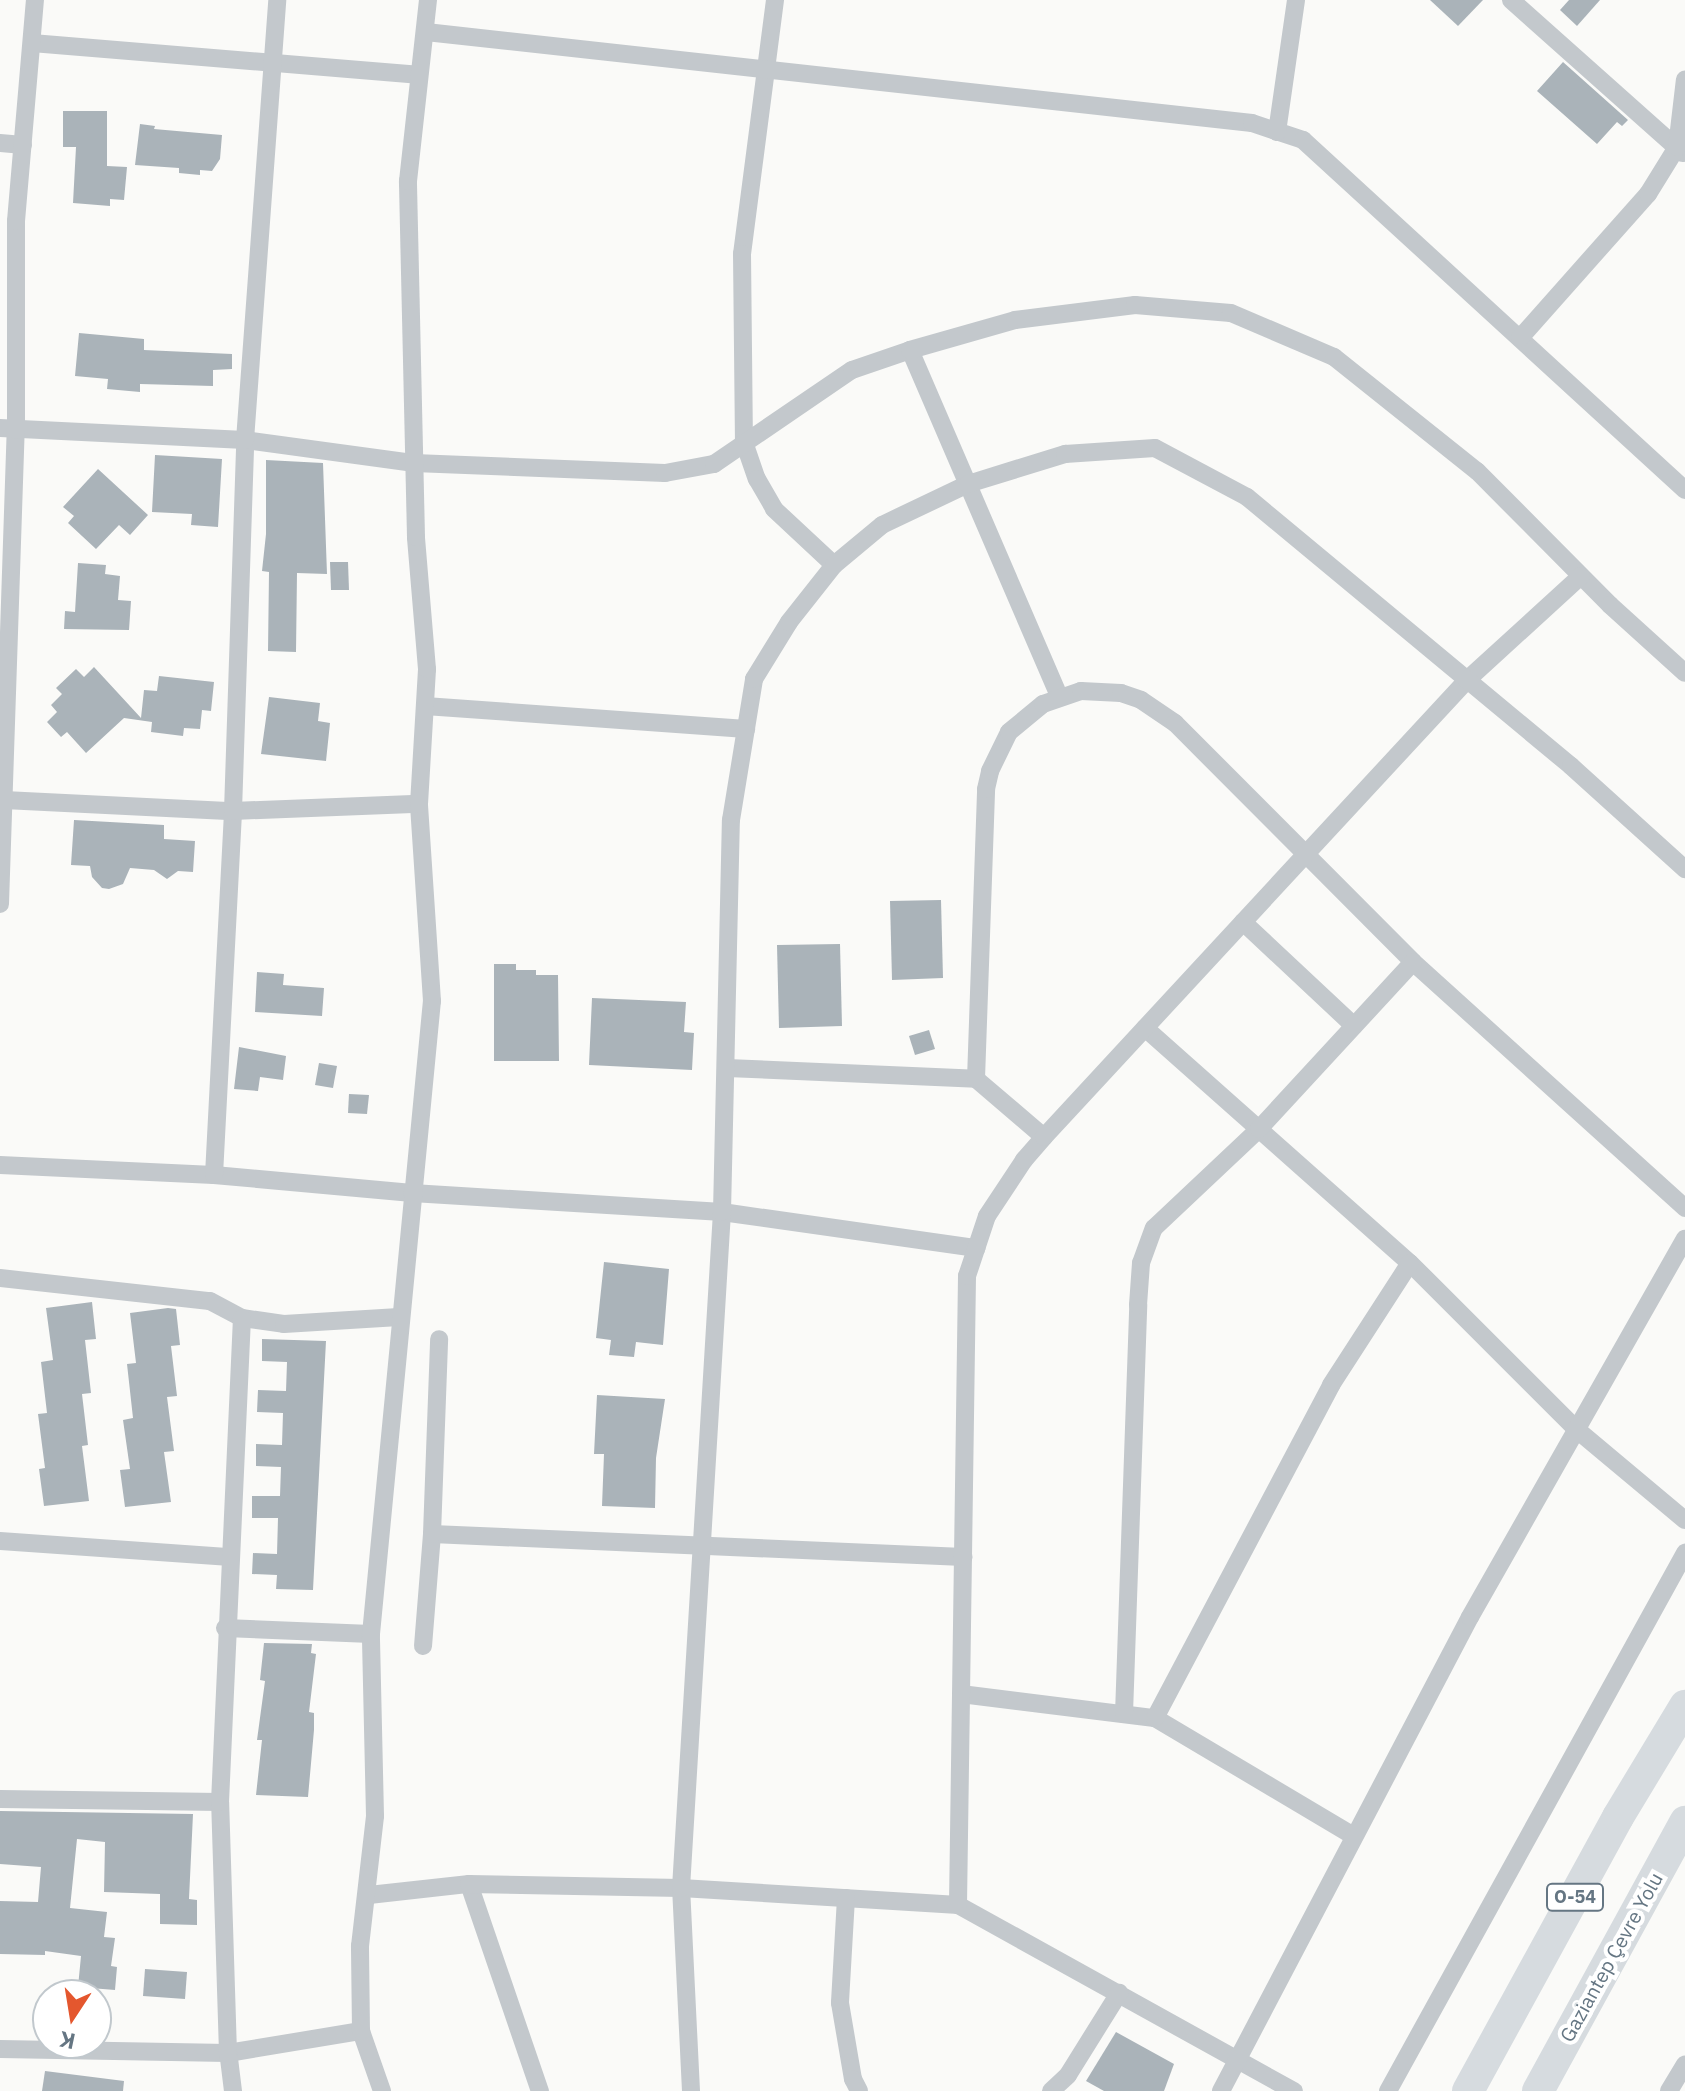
<!DOCTYPE html>
<meta charset="utf-8">
<style>
body{margin:0}
#map{position:relative;width:1685px;height:2091px;overflow:hidden;background:#fafaf8;font-family:"IBM Plex Sans",sans-serif}
div>[style]{position:absolute}
[style*='--x']{left:calc(var(--x)*1px);top:calc(var(--y)*1px);width:calc(var(--w)*1px);rotate:calc(var(--a)*1deg)}
.building>*{inset:0;background:#aab3b9}
.street>*{height:18px;margin:-9px;padding:0 9px;transform-origin:9px;border-radius:9px;background:#c3c8cc}
.highway>*{height:32px;margin:-16px;padding:0 16px;transform-origin:16px;border-radius:16px;background:#d6dbdf}
span{translate:-50% -50%;white-space:nowrap;text-align:center;line-height:1.15;-webkit-text-stroke:8px #fff;paint-order:stroke}
.shield-label span{padding:2px 6px;background:#fff;border:2px solid;border-radius:6px;-webkit-text-stroke-width:0}
.shield-label{font-size:18px;color:#657683;font-weight:700}
.street-label{font-size:20px;color:#657683}
.north{position:absolute;left:32px;top:1979px;width:80px;height:80px;box-sizing:border-box;background:#fff;border:2px solid #c1c8cd;border-radius:50%;rotate:192deg;font-size:22px;font-weight:700;line-height:32px;text-align:center;color:#657683}
.north::after{content:'';display:block;margin:auto;width:28px;height:36px;background:#e4572e;clip-path:polygon(50% 0,100% 100%,50% 72%,0 100%)}
</style>
<div id="map">
<div class="building">
<i style="clip-path:polygon(1430px 0,1483px 0,1458px 26px)"></i>
<i style="clip-path:polygon(1569px 0,1600px 0,1577px 26px,1560px 10px)"></i>
<i style="clip-path:polygon(1563px 62px,1628px 120px,1622px 126px,1617px 122px,1597px 144px,1537px 91px)"></i>
<i style="clip-path:polygon(63px 111px,107px 111px,107px 166px,127px 167px,124px 200px,110px 199px,110px 206px,73px 203px,76px 147px,63px 147px)"></i>
<i style="clip-path:polygon(140px 124px,155px 126px,154px 129px,222px 135px,220px 159px,212px 171px,200px 170px,200px 175px,179px 173px,179px 168px,135px 165px)"></i>
<i style="clip-path:polygon(79px 333px,144px 339px,144px 350px,232px 354px,232px 369px,213px 370px,213px 386px,140px 384px,140px 392px,107px 389px,108px 379px,75px 376px)"></i>
<i style="clip-path:polygon(155px 455px,222px 459px,218px 527px,191px 525px,192px 514px,152px 512px)"></i>
<i style="clip-path:polygon(266px 460px,323px 463px,327px 574px,297px 573px,296px 652px,268px 651px,269px 572px,262px 571px,266px 534px)"></i>
<i style="clip-path:polygon(98px 469px,148px 515px,130px 535px,119px 525px,96px 549px,68px 523px,74px 516px,63px 507px)"></i>
<i style="clip-path:polygon(330px 562px,348px 562px,349px 590px,331px 590px)"></i>
<i style="clip-path:polygon(78px 563px,106px 565px,105px 574px,120px 576px,118px 600px,131px 601px,129px 630px,64px 629px,65px 611px,75px 612px)"></i>
<i style="clip-path:polygon(94px 667px,141px 718px,144px 690px,157px 691px,159px 676px,214px 682px,211px 711px,202px 710px,200px 729px,184px 728px,183px 736px,151px 732px,152px 722px,124px 718px,86px 753px,67px 732px,61px 737px,47px 722px,57px 712px,51px 705px,62px 694px,56px 688px,76px 669px,84px 677px)"></i>
<i style="clip-path:polygon(269px 697px,320px 703px,318px 721px,330px 723px,326px 761px,261px 754px)"></i>
<i style="clip-path:polygon(74px 820px,164px 825px,164px 839px,195px 841px,193px 872px,178px 871px,167px 879px,154px 870px,130px 868px,123px 884px,109px 889px,102px 888px,92px 877px,90px 866px,71px 865px)"></i>
<i style="clip-path:polygon(941px 900px,943px 978px,892px 980px,890px 901px)"></i>
<i style="clip-path:polygon(840px 944px,842px 1026px,779px 1028px,777px 945px)"></i>
<i style="clip-path:polygon(494px 964px,516px 964px,516px 970px,536px 970px,536px 975px,558px 975px,559px 1061px,494px 1061px)"></i>
<i style="clip-path:polygon(257px 972px,284px 974px,283px 985px,324px 988px,322px 1016px,255px 1012px)"></i>
<i style="clip-path:polygon(592px 998px,686px 1002px,684px 1032px,694px 1033px,692px 1070px,589px 1065px)"></i>
<i style="clip-path:polygon(929px 1030px,935px 1049px,915px 1055px,909px 1036px)"></i>
<i style="clip-path:polygon(239px 1047px,286px 1056px,283px 1080px,260px 1077px,258px 1091px,234px 1089px)"></i>
<i style="clip-path:polygon(319px 1063px,337px 1066px,333px 1088px,315px 1085px)"></i>
<i style="clip-path:polygon(349px 1094px,369px 1095px,367px 1114px,348px 1113px)"></i>
<i style="clip-path:polygon(604px 1262px,669px 1269px,663px 1345px,636px 1342px,634px 1357px,609px 1355px,611px 1340px,596px 1338px)"></i>
<i style="clip-path:polygon(92px 1302px,96px 1339px,85px 1340px,91px 1393px,82px 1394px,88px 1445px,82px 1446px,89px 1501px,44px 1506px,39px 1469px,45px 1468px,38px 1414px,47px 1413px,41px 1362px,53px 1360px,46px 1308px)"></i>
<i style="clip-path:polygon(168px 1308px,176px 1309px,180px 1345px,171px 1346px,177px 1396px,167px 1397px,174px 1451px,164px 1452px,171px 1502px,125px 1507px,120px 1470px,130px 1469px,123px 1420px,133px 1418px,127px 1364px,136px 1363px,130px 1313px)"></i>
<i style="clip-path:polygon(262px 1339px,326px 1341px,313px 1590px,276px 1589px,277px 1575px,252px 1574px,253px 1553px,277px 1554px,278px 1518px,252px 1518px,252px 1496px,280px 1496px,281px 1467px,256px 1466px,256px 1444px,282px 1445px,283px 1413px,257px 1412px,258px 1390px,286px 1391px,287px 1362px,262px 1361px)"></i>
<i style="clip-path:polygon(597px 1395px,665px 1399px,656px 1458px,655px 1508px,602px 1506px,604px 1454px,594px 1454px)"></i>
<i style="clip-path:polygon(264px 1643px,312px 1644px,311px 1653px,316px 1654px,309px 1712px,314px 1713px,314px 1730px,308px 1797px,256px 1795px,262px 1740px,257px 1740px,265px 1681px,260px 1680px)"></i>
<i style="clip-path:polygon(0 1811px,193px 1814px,189px 1899px,197px 1900px,197px 1925px,160px 1924px,160px 1894px,104px 1892px,105px 1842px,77px 1839px,70px 1908px,107px 1912px,104px 1937px,115px 1938px,111px 1966px,117px 1967px,115px 1990px,78px 1987px,81px 1956px,45px 1951px,45px 1955px,0 1954px,0 1901px,38px 1902px,41px 1867px,0 1864px)"></i>
<i style="clip-path:polygon(145px 1969px,187px 1972px,185px 1999px,143px 1996px)"></i>
<i style="clip-path:polygon(1116px 2032px,1174px 2064px,1164px 2091px,1104px 2091px,1086px 2081px)"></i>
<i style="clip-path:polygon(45px 2071px,124px 2081px,123px 2091px,42px 2091px)"></i>
</div>
<div class="street">
<i style="--x:775;--y:0;--w:256;--a:97.4"></i>
<i style="--x:742;--y:254;--w:188;--a:89.4"></i>
<i style="--x:744;--y:442;--w:39;--a:71"></i>
<i style="--x:757;--y:479;--w:34;--a:60"></i>
<i style="--x:774;--y:509;--w:82;--a:43"></i>
<i style="--x:1511;--y:0;--w:230;--a:41.7"></i>
<i style="--x:426;--y:32;--w:831;--a:6.29"></i>
<i style="--x:1252;--y:123;--w:54;--a:18.4"></i>
<i style="--x:1303;--y:140;--w:518;--a:42.5"></i>
<i style="--x:32;--y:43;--w:387;--a:4.7"></i>
<i style="--x:1277;--y:132;--w:133;--a:-81.8"></i>
<i style="--x:0;--y:143;--w:23;--a:5"></i>
<i style="--x:1520;--y:338;--w:193;--a:-48.4"></i>
<i style="--x:1648;--y:194;--w:55;--a:-58.3"></i>
<i style="--x:1677;--y:147;--w:68;--a:-83.3"></i>
<i style="--x:910;--y:350;--w:377;--a:66.7"></i>
<i style="--x:0;--y:428;--w:245;--a:2.8"></i>
<i style="--x:245;--y:440;--w:171;--a:7.8"></i>
<i style="--x:414;--y:463;--w:251;--a:2.3"></i>
<i style="--x:665;--y:473;--w:50;--a:-10.4"></i>
<i style="--x:714;--y:464;--w:167;--a:-34.3"></i>
<i style="--x:852;--y:370;--w:61;--a:-19"></i>
<i style="--x:910;--y:350;--w:109;--a:-15.9"></i>
<i style="--x:1015;--y:320;--w:121;--a:-7.1"></i>
<i style="--x:1135;--y:305;--w:96;--a:4.8"></i>
<i style="--x:1231;--y:313;--w:112;--a:23.1"></i>
<i style="--x:1334;--y:357;--w:183;--a:38.6"></i>
<i style="--x:1477;--y:471;--w:189;--a:45.2"></i>
<i style="--x:1610;--y:605;--w:101;--a:42.2"></i>
<i style="--x:425;--y:706;--w:322;--a:4.1"></i>
<i style="--x:4;--y:800;--w:229;--a:2.8"></i>
<i style="--x:233;--y:811;--w:186;--a:-2.2"></i>
<i style="--x:0;--y:904;--w:474;--a:-88.1"></i>
<i style="--x:16;--y:430;--w:209;--a:-90"></i>
<i style="--x:16;--y:221;--w:222;--a:-85.1"></i>
<i style="--x:1243;--y:922;--w:152;--a:43.1"></i>
<i style="--x:1145;--y:1028;--w:354;--a:41.6"></i>
<i style="--x:1410;--y:1263;--w:235;--a:45"></i>
<i style="--x:1576;--y:1429;--w:142;--a:39.9"></i>
<i style="--x:727;--y:1068;--w:249;--a:2.5"></i>
<i style="--x:976;--y:1079;--w:89;--a:40.5"></i>
<i style="--x:976;--y:1079;--w:290;--a:-88"></i>
<i style="--x:986;--y:789;--w:18;--a:-77"></i>
<i style="--x:990;--y:771;--w:43;--a:-64"></i>
<i style="--x:1009;--y:732;--w:44;--a:-39.5"></i>
<i style="--x:1043;--y:704;--w:40;--a:-18.9"></i>
<i style="--x:1081;--y:691;--w:40;--a:2.9"></i>
<i style="--x:1121;--y:693;--w:21;--a:19"></i>
<i style="--x:1141;--y:700;--w:41;--a:34.1"></i>
<i style="--x:1175;--y:723;--w:337;--a:45.1"></i>
<i style="--x:1413;--y:962;--w:367;--a:42.1"></i>
<i style="--x:0;--y:1165;--w:214;--a:2.7"></i>
<i style="--x:214;--y:1175;--w:199;--a:5.2"></i>
<i style="--x:412;--y:1193;--w:311;--a:3.5"></i>
<i style="--x:722;--y:1212;--w:257;--a:8.1"></i>
<i style="--x:214;--y:1175;--w:364;--a:-87"></i>
<i style="--x:233;--y:811;--w:371;--a:-88.1"></i>
<i style="--x:245;--y:440;--w:441;--a:-85.8"></i>
<i style="--x:0;--y:1278;--w:211;--a:6.3"></i>
<i style="--x:210;--y:1301;--w:36;--a:28"></i>
<i style="--x:242;--y:1318;--w:42;--a:8.1"></i>
<i style="--x:284;--y:1324;--w:115;--a:-3.5"></i>
<i style="--x:432;--y:1534;--w:532;--a:2.48"></i>
<i style="--x:0;--y:1541;--w:231;--a:4"></i>
<i style="--x:225;--y:1628;--w:146;--a:2.4"></i>
<i style="--x:423;--y:1646;--w:112;--a:-85.4"></i>
<i style="--x:432;--y:1534;--w:195;--a:-87.9"></i>
<i style="--x:961;--y:1694;--w:195;--a:7.1"></i>
<i style="--x:1155;--y:1718;--w:231;--a:30.7"></i>
<i style="--x:1124;--y:1714;--w:409;--a:-88"></i>
<i style="--x:1138;--y:1305;--w:42;--a:-85.9"></i>
<i style="--x:1141;--y:1263;--w:37;--a:-70"></i>
<i style="--x:1154;--y:1228;--w:144;--a:-43.3"></i>
<i style="--x:1259;--y:1129;--w:227;--a:-47.3"></i>
<i style="--x:1155;--y:1718;--w:377;--a:-62.1"></i>
<i style="--x:1331;--y:1385;--w:145;--a:-57.1"></i>
<i style="--x:0;--y:1799;--w:220;--a:0.8"></i>
<i style="--x:469;--y:1884;--w:219;--a:71.1"></i>
<i style="--x:369;--y:1895;--w:101;--a:-6.3"></i>
<i style="--x:469;--y:1884;--w:212;--a:1.1"></i>
<i style="--x:681;--y:1888;--w:278;--a:3.5"></i>
<i style="--x:958;--y:1905;--w:384;--a:29"></i>
<i style="--x:846;--y:1898;--w:105;--a:93.3"></i>
<i style="--x:840;--y:2003;--w:77;--a:80.3"></i>
<i style="--x:853;--y:2079;--w:13;--a:63"></i>
<i style="--x:958;--y:1905;--w:629;--a:-89.18"></i>
<i style="--x:967;--y:1276;--w:63;--a:-71.6"></i>
<i style="--x:987;--y:1216;--w:67;--a:-56.5"></i>
<i style="--x:1024;--y:1160;--w:30;--a:-49"></i>
<i style="--x:1044;--y:1137;--w:623;--a:-47.21"></i>
<i style="--x:1467;--y:680;--w:154;--a:-42.4"></i>
<i style="--x:0;--y:2049;--w:228;--a:1"></i>
<i style="--x:228;--y:2053;--w:135;--a:-9.4"></i>
<i style="--x:233;--y:2091;--w:38;--a:-97"></i>
<i style="--x:228;--y:2053;--w:251;--a:-91.8"></i>
<i style="--x:220;--y:1802;--w:484;--a:-87.4"></i>
<i style="--x:382;--y:2091;--w:64;--a:-109.3"></i>
<i style="--x:361;--y:2031;--w:85;--a:-90.7"></i>
<i style="--x:360;--y:1946;--w:131;--a:-83.4"></i>
<i style="--x:375;--y:1816;--w:182;--a:-91.3"></i>
<i style="--x:371;--y:1634;--w:636;--a:-84.5"></i>
<i style="--x:432;--y:1001;--w:197;--a:-93.8"></i>
<i style="--x:419;--y:804;--w:135;--a:-86.6"></i>
<i style="--x:427;--y:669;--w:132;--a:-94.8"></i>
<i style="--x:416;--y:537;--w:356;--a:-91.3"></i>
<i style="--x:408;--y:181;--w:182;--a:-83.7"></i>
<i style="--x:691;--y:2091;--w:203;--a:-92.8"></i>
<i style="--x:681;--y:1888;--w:677;--a:-86.53"></i>
<i style="--x:722;--y:1212;--w:392;--a:-88.7"></i>
<i style="--x:731;--y:820;--w:143;--a:-80.7"></i>
<i style="--x:754;--y:679;--w:67;--a:-58.4"></i>
<i style="--x:789;--y:622;--w:73;--a:-51.7"></i>
<i style="--x:834;--y:565;--w:62;--a:-39.8"></i>
<i style="--x:882;--y:525;--w:95;--a:-25.5"></i>
<i style="--x:968;--y:484;--w:102;--a:-17.2"></i>
<i style="--x:1065;--y:454;--w:90;--a:-3.8"></i>
<i style="--x:1155;--y:448;--w:104;--a:28"></i>
<i style="--x:1247;--y:497;--w:421;--a:39.7"></i>
<i style="--x:1571;--y:766;--w:154;--a:42.1"></i>
<i style="--x:1051;--y:2091;--w:23;--a:-43"></i>
<i style="--x:1068;--y:2075;--w:97;--a:-58.1"></i>
<i style="--x:1221;--y:2091;--w:535;--a:-62.29"></i>
<i style="--x:1470;--y:1617;--w:435;--a:-60.4"></i>
<i style="--x:1388;--y:2091;--w:615;--a:-61.1"></i>
<i style="--x:1669;--y:2091;--w:31;--a:-59"></i>
</div>
<div class="highway">
<i style="--x:1468;--y:2091;--w:312;--a:-61.3"></i>
<i style="--x:1618;--y:1817;--w:130;--a:-58.9"></i>
<i style="--x:1538;--y:2091;--w:307;--a:-61.3"></i>
</div>
<div class="shield-label">
<span style="left:1575px;top:1897px">O-54</span>
</div>
<div class="street-label">
<span style="left:1611px;top:1957px;rotate:-61deg">Gaziantep Çevre Yolu</span>
</div>
<div class="north">K</div>
</div>
